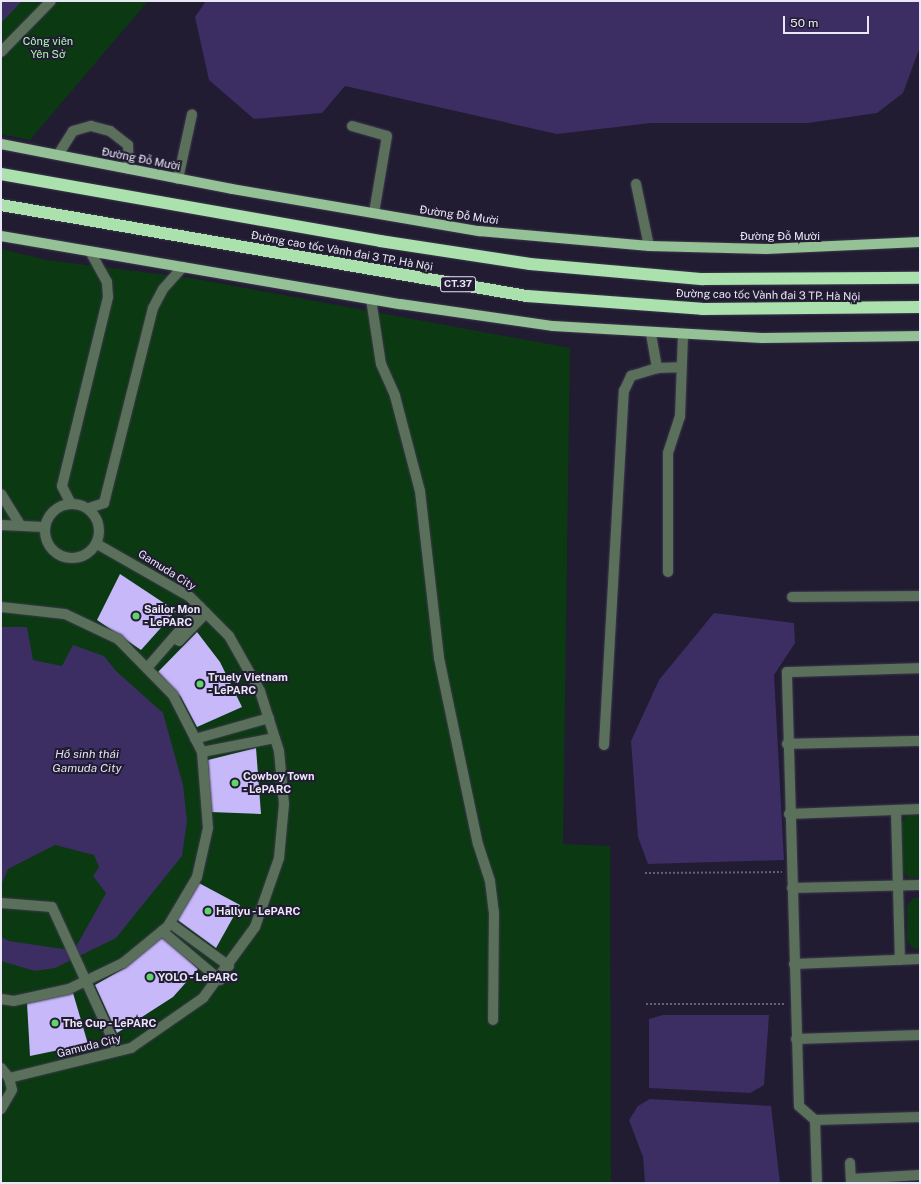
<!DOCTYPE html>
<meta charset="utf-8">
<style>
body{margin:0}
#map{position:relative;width:921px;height:1184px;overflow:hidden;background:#211c32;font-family:"Public Sans",sans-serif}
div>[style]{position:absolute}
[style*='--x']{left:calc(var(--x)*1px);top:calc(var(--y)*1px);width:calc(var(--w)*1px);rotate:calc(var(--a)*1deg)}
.green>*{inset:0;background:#0b3912}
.water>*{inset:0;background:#3c2d63}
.building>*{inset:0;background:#c6b8f9}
.path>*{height:2px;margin-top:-1px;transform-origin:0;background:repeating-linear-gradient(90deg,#656175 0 2px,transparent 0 4px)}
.roads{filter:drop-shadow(0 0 1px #3d384d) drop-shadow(0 0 1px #3d384d)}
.minor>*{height:10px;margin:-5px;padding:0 5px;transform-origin:5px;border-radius:5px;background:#5a705b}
.minor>.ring{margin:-5px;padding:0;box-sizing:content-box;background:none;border:10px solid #5a705b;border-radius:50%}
.major>*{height:10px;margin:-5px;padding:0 5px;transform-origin:5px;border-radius:5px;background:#94c195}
.highway>*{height:12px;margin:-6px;padding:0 6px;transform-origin:6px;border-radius:6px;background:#aae1ac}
.dots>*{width:11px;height:11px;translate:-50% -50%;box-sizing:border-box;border:2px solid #211c32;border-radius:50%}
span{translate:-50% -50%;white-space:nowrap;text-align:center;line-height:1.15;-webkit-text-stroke:4px #211c32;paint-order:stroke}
.shield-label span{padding:1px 3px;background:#211c32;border:1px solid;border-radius:3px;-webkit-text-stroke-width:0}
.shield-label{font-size:10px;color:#e9e6f5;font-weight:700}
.park-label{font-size:11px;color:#affab2}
.street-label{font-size:11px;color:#e9e6f5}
.poi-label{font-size:11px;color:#e9e6f5;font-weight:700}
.left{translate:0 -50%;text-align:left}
.water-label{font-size:12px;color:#e3e0f2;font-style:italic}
.frame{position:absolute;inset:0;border:2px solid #e9e6f5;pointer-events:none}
.scale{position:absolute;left:783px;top:16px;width:86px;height:18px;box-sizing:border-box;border:2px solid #e9e6f5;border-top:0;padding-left:5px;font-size:12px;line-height:14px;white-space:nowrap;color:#e9e6f5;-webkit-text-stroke:3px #211c32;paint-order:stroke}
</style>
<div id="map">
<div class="green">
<i style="clip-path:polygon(1px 1px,148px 1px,30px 140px,1px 134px)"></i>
<i style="clip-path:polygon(1px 249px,47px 260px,191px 278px,570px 348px,563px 844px,610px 846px,611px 1183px,1px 1183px)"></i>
<i style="clip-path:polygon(920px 813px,920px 878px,909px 878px,902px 871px,901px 823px,908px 814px)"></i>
<i style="clip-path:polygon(913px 898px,920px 898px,920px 948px,914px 949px,907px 941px,907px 906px)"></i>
</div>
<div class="water">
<i style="clip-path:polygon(1px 1px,22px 1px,1px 23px)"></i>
<i style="clip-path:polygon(206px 1px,920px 1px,920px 47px,903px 93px,877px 113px,808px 123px,651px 123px,557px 134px,345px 86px,322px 113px,254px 119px,209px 80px,195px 17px)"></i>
<i style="clip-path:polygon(714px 613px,794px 623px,795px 643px,774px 675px,784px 860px,648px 864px,638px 837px,631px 741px,659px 680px)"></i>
<i style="clip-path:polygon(1px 627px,27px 627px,33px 660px,62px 666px,73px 645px,104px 656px,116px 671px,163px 713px,183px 785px,187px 821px,182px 856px,116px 938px,55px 968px,35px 971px,1px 961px,1px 937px,9px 941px,63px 949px,77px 945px,106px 893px,93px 876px,99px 867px,94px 855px,55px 845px,8px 869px,1px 886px)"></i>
<i style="clip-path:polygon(663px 1015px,769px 1015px,764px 1085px,750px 1093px,649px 1088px,649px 1019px)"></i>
<i style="clip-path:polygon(650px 1099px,771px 1106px,780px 1183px,645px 1183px,643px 1157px,629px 1120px,638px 1106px)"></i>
</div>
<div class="building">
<i style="clip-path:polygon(120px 574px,176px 611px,141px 650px,97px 620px)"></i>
<i style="clip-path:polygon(197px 632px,220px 662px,242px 707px,197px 727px,181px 697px,158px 672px)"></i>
<i style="clip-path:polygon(256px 748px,261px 814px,210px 812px,208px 760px)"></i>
<i style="clip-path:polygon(197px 882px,240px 905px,216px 948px,175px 918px)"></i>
<i style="clip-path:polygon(161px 935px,198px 969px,173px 997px,117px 1033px,95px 985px,125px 968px)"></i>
<i style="clip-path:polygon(73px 993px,88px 1044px,30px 1056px,27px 1003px)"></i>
</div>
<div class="path">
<i style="--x:645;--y:873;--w:137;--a:-0.4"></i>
<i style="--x:646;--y:1004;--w:140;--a:0"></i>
</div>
<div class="roads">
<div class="minor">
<i style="--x:1;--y:52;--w:71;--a:-45.6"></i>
<i style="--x:352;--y:126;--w:36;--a:16"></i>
<i style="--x:387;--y:136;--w:78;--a:99.6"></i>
<i style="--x:58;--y:155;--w:28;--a:-58"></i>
<i style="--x:73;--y:131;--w:19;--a:-16"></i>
<i style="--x:91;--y:126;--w:20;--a:15"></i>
<i style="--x:110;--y:131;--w:23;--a:38"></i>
<i style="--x:128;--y:145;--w:24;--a:88"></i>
<i style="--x:178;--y:179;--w:66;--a:-77.8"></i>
<i style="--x:636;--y:184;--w:63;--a:78.2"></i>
<i style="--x:371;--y:299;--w:66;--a:81.3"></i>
<i style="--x:381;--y:364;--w:35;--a:66"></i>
<i style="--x:395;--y:396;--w:98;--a:75.3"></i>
<i style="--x:420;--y:491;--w:168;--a:83.5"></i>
<i style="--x:439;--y:658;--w:190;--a:78.2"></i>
<i style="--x:478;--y:844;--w:39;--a:72"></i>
<i style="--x:490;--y:881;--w:31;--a:83"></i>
<i style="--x:494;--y:912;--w:108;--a:90.5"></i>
<i style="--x:651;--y:334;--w:35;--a:80"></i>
<i style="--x:1;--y:494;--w:36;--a:58"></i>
<i style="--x:70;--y:502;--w:18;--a:-117"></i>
<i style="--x:62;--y:486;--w:195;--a:-76.3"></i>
<i style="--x:108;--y:297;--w:15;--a:-94"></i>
<i style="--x:107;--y:282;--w:35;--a:-119"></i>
<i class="ring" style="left:45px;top:504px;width:44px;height:44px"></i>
<i style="--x:89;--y:508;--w:16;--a:-18"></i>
<i style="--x:104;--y:503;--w:201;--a:-75.9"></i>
<i style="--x:153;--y:308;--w:21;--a:-62"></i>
<i style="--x:163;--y:289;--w:30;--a:-48"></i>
<i style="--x:1;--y:525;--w:42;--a:2.7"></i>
<i style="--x:668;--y:572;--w:119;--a:-90"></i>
<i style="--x:668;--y:453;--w:38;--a:-72"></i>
<i style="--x:680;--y:417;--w:82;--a:-87.9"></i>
<i style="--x:792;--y:597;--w:128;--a:-0.4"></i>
<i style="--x:1;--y:607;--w:64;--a:6.2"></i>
<i style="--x:65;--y:614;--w:59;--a:25.3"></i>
<i style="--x:118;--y:639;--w:78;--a:45.5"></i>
<i style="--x:173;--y:695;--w:64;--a:63"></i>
<i style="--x:202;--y:752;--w:76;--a:85.5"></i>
<i style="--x:208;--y:828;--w:50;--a:102.7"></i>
<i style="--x:197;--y:877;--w:57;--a:120.6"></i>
<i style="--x:168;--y:926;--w:58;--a:140.6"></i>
<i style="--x:123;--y:963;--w:60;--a:154.3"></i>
<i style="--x:69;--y:989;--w:56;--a:167.7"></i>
<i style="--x:14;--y:1001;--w:13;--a:-171"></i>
<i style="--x:179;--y:641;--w:39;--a:-46"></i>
<i style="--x:147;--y:668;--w:81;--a:-49"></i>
<i style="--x:195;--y:739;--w:77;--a:-15.8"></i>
<i style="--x:787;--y:744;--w:133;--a:-1.3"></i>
<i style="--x:604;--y:745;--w:355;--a:-86.8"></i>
<i style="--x:624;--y:391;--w:17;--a:-65"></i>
<i style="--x:631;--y:376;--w:27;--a:-17"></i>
<i style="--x:657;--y:368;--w:24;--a:-2"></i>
<i style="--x:202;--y:752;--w:74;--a:-10.9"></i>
<i style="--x:896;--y:810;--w:150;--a:88.5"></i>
<i style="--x:789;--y:814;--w:131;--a:-2.2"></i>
<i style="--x:792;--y:888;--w:128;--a:-1.3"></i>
<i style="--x:1;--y:903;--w:51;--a:4.5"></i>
<i style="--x:52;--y:907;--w:158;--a:65.4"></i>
<i style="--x:170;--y:923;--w:73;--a:36.1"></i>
<i style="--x:162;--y:931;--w:76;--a:40.2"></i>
<i style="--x:794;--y:964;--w:126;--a:-2.3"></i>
<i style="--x:796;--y:1039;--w:124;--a:-1.8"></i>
<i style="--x:1;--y:1068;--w:13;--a:51"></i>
<i style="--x:9;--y:1078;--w:12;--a:76"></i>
<i style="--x:12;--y:1090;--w:22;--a:120"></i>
<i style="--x:9;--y:1078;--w:126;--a:-13.8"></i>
<i style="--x:131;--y:1048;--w:88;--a:-34.8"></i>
<i style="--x:203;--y:998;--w:88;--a:-53.8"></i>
<i style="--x:255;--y:927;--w:73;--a:-70.8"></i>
<i style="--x:279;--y:858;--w:54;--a:-84.7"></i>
<i style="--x:284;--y:804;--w:53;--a:-95.4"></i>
<i style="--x:279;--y:751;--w:63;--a:-107.6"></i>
<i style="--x:260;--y:691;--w:63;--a:-119.4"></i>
<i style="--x:229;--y:636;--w:55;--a:-135"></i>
<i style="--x:190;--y:597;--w:107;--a:-150.3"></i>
<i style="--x:815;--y:1120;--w:105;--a:-1.6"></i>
<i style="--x:850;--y:1163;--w:20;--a:87"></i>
<i style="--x:851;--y:1179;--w:69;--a:-3.3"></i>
<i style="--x:817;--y:1183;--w:63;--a:-91.8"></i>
<i style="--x:815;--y:1120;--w:21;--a:-139"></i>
<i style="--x:799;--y:1106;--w:434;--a:-91.6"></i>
<i style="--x:787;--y:672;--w:133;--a:-1.7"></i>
</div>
<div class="major">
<i style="--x:1;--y:144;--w:235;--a:11"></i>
<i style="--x:232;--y:189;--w:251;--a:9.7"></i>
<i style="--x:479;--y:231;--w:171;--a:5"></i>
<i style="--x:649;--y:246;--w:117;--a:1.5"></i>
<i style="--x:766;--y:249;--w:154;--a:-2.6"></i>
<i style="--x:1;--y:236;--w:405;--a:9.7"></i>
<i style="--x:400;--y:304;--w:155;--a:8.2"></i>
<i style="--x:553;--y:326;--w:209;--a:3.3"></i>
<i style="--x:762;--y:338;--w:158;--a:-0.7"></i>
</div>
<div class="highway">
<i style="--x:1;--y:174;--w:385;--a:10"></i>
<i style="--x:380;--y:241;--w:152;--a:8.7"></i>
<i style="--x:530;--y:264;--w:174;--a:5"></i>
<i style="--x:703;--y:279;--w:217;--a:-0.3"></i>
<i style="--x:1;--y:205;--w:534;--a:9.82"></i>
<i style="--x:527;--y:296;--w:175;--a:4.2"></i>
<i style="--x:702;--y:309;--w:218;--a:-0.5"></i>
</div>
</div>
<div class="dots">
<i style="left:136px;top:616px;background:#5fd56b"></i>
<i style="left:200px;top:684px;background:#5fd56b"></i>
<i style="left:235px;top:783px;background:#5fd56b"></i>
<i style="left:208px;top:911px;background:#5fd56b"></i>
<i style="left:150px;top:977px;background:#5fd56b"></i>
<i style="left:55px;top:1023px;background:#5fd56b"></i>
</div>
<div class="shield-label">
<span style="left:458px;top:284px">CT.37</span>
</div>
<div class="park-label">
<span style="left:48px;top:48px">Công viên<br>Yên Sở</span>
</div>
<div class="street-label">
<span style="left:141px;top:159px;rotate:11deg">Đường Đỗ Mười</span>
<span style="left:459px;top:215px;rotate:8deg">Đường Đỗ Mười</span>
<span style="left:780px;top:236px">Đường Đỗ Mười</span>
<span style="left:342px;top:251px;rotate:10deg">Đường cao tốc Vành đai 3 TP. Hà Nội</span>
<span style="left:768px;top:295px;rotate:1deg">Đường cao tốc Vành đai 3 TP. Hà Nội</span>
<span style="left:167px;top:570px;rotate:32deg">Gamuda City</span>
<span style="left:89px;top:1046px;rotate:-14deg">Gamuda City</span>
</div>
<div class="poi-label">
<span class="left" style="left:144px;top:616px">Sailor Mon<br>- LePARC</span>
<span class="left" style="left:208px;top:684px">Truely Vietnam<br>- LePARC</span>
<span class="left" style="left:243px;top:783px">Cowboy Town<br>- LePARC</span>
<span class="left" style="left:216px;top:911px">Hallyu - LePARC</span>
<span class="left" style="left:158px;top:977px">YOLO - LePARC</span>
<span class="left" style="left:63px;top:1023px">The Cup - LePARC</span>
</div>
<div class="water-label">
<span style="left:87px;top:762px">Hồ sinh thái<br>Gamuda City</span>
</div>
<div class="frame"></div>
<div class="scale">50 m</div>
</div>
